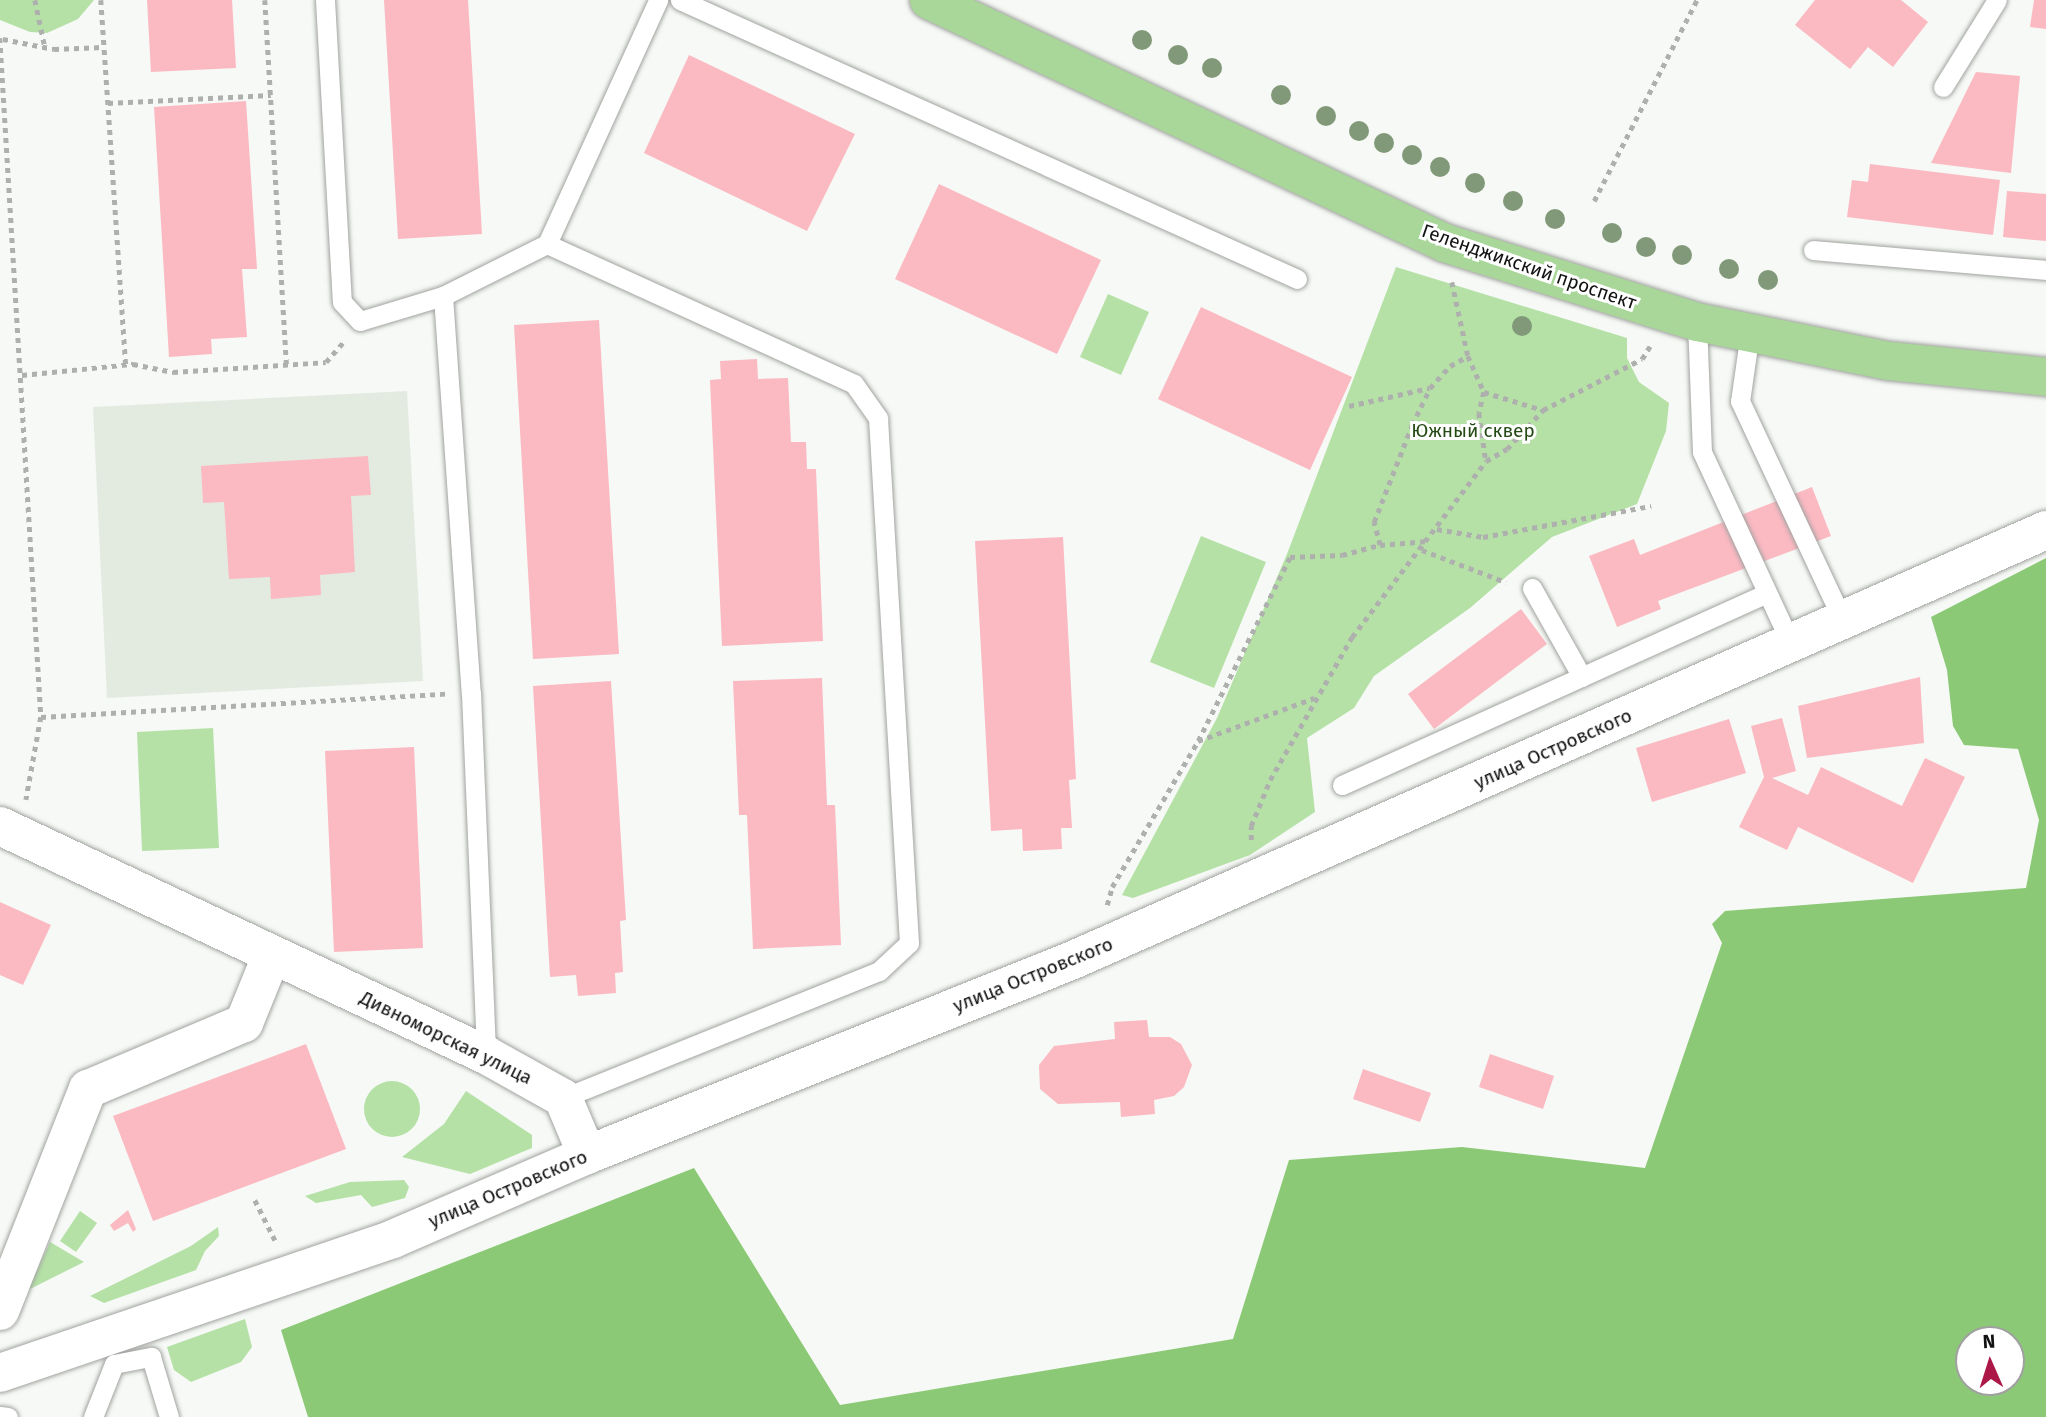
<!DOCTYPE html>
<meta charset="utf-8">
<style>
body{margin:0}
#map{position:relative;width:2046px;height:1417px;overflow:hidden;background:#f6f9f5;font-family:"Fira Sans",sans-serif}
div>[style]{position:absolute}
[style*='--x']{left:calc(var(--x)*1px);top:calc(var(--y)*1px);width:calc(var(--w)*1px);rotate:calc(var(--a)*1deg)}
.built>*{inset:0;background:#e3ebe1}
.green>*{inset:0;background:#b5e1a7}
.round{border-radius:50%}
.forest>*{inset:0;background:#8cc977}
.building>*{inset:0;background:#fbb9c2}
.path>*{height:4.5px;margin-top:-2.25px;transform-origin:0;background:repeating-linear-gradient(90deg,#aeb0ad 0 5px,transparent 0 10px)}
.roads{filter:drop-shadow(0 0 2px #a1a3a0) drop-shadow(0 0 2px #a1a3a0)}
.service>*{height:19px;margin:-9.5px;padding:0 9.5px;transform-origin:9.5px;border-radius:9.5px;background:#fff}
.minor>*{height:38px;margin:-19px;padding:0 19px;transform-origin:19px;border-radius:19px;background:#fff}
.tertiary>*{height:38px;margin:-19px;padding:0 19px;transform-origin:19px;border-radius:19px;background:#fff}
.primary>*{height:38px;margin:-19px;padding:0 19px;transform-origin:19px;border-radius:19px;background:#a9d699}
.trees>*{width:20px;height:20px;margin:-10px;border-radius:50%;background:#829979}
span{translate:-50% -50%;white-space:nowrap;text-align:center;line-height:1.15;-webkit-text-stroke:6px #fff;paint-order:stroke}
.street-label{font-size:19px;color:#111211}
.park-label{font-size:19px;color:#234a13}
.north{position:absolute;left:1955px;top:1326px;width:70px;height:70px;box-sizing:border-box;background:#fff;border:2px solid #a0a0a0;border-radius:50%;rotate:357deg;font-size:19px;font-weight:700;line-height:28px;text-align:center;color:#111211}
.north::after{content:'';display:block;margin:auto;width:24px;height:32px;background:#ab1848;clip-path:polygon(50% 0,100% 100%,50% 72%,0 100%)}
</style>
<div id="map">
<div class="built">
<i style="clip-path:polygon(407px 391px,423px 681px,107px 698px,93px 407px)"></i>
</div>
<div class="green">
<i style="clip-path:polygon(0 0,94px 0,78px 19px,47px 33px,30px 32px,0 20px)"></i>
<i style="clip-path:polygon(1396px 267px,1627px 338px,1627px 358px,1639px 382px,1669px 403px,1666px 431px,1637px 504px,1552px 537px,1470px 608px,1374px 676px,1354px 708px,1307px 738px,1315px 812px,1250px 855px,1133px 898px,1122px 895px,1217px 718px,1287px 554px)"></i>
<i style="clip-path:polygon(1108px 294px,1149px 312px,1121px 375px,1080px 357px)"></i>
<i style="clip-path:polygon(1201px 536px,1266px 562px,1214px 688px,1150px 662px)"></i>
<i style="clip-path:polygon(213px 728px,219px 848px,142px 851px,137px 732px)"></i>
<i class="round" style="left:364px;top:1081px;width:56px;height:56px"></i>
<i style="clip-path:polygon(466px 1091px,532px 1135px,532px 1148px,470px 1174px,402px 1157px,444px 1124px)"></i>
<i style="clip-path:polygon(404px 1180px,409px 1187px,405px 1198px,372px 1207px,361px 1195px,316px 1203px,305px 1196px,350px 1182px)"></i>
<i style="clip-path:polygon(80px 1211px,97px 1223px,76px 1252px,60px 1241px)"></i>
<i style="clip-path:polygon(218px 1227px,219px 1236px,205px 1251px,196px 1270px,104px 1303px,90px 1296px,191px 1246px)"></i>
<i style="clip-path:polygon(50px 1242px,84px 1262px,28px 1290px)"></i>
<i style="clip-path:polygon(245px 1319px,252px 1347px,241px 1362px,191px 1382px,174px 1370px,167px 1347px)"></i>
</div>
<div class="forest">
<i style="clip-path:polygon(evenodd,2046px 558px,2046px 1417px,308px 1417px,281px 1330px,694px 1168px,840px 1405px,1233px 1339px,1289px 1160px,1462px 1147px,1645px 1168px,1722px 943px,1712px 924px,1725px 911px,2026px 888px,2039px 820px,2018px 749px,1964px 745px,1953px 726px,1947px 670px,1931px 617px,2046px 558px,1969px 1340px,2011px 1340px,2011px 1382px,1969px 1382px,1969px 1340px)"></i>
</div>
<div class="building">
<i style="clip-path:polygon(147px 0,232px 0,236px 68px,151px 72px)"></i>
<i style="clip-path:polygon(384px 0,468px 0,482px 234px,398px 239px)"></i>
<i style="clip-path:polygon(1815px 0,1901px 0,1928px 22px,1893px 67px,1868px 47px,1850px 69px,1795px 25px)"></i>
<i style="clip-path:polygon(2034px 0,2046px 0,2046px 29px,2030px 27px)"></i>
<i style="clip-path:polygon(689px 55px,855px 134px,807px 231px,644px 153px)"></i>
<i style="clip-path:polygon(1976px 72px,2020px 76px,2011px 173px,1931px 163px)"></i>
<i style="clip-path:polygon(246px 101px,257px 269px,242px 269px,247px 337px,211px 339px,212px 354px,169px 357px,154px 107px)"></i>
<i style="clip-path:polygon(1870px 164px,2000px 180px,1993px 235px,1847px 217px,1852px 180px,1868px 182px)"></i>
<i style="clip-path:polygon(939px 184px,1101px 260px,1057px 354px,895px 279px)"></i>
<i style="clip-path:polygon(2007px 191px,2046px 194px,2046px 241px,2003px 237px)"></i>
<i style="clip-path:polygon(1201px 307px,1352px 377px,1310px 470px,1158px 399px)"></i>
<i style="clip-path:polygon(599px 320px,619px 654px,533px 659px,514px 325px)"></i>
<i style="clip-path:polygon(757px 359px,758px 379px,788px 378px,791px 442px,806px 442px,807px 469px,816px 469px,823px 641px,722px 646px,710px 380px,721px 379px,720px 361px)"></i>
<i style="clip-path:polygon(368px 456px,371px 495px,351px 496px,355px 572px,320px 575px,321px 595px,271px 599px,270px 577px,229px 579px,224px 502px,203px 503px,201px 466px)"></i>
<i style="clip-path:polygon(1812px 487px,1831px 536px,1658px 601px,1661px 609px,1617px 627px,1589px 556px,1634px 539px,1640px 555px)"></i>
<i style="clip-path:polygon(1063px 537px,1076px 779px,1069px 780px,1072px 828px,1061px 828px,1062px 849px,1023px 851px,1022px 829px,991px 831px,975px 541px)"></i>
<i style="clip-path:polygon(1521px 609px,1547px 644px,1434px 729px,1408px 694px)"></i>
<i style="clip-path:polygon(1920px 677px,1924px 743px,1807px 758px,1798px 706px)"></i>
<i style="clip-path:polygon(822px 678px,827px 805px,835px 805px,841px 945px,753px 949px,747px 815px,739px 815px,733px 681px)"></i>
<i style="clip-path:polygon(611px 681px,626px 920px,620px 921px,623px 972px,615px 973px,616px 993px,578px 996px,576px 975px,550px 977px,533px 686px)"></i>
<i style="clip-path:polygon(1782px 718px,1796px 771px,1772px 778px,1808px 795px,1821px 767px,1902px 806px,1925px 758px,1965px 777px,1913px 883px,1798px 827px,1787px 850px,1739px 827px,1764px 777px,1751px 726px)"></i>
<i style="clip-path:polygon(1729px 719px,1746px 773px,1652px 802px,1636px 748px)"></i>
<i style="clip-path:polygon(414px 747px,423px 948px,334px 952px,325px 751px)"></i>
<i style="clip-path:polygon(0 902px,51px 925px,23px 985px,0 975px)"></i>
<i style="clip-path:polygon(1147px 1020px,1149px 1037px,1170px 1037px,1181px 1044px,1192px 1065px,1184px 1087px,1174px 1096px,1154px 1100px,1155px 1114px,1121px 1117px,1120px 1102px,1058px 1104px,1040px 1089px,1039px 1065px,1054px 1046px,1115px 1039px,1114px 1022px)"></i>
<i style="clip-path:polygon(306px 1044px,346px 1149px,153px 1221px,113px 1116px)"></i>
<i style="clip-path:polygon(1490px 1054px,1554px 1076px,1543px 1109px,1479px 1087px)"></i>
<i style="clip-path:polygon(1363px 1069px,1431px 1093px,1420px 1122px,1353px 1099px)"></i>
<i style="clip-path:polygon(128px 1210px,136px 1229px,133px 1232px,128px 1223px,114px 1231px,110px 1225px)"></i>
</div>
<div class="path">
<i style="--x:35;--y:0;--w:48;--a:78"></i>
<i style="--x:101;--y:0;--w:366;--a:86.1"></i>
<i style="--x:265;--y:0;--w:366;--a:86.6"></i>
<i style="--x:0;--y:38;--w:680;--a:86.54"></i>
<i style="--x:41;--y:717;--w:84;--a:100.2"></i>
<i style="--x:3;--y:39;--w:52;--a:11.1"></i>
<i style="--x:54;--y:49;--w:50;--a:-2.3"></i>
<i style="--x:108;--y:103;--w:163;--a:-2.8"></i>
<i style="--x:1594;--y:201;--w:226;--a:-62.9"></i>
<i style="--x:1452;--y:282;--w:76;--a:77.8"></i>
<i style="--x:1468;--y:356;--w:39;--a:66"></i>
<i style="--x:1484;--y:392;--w:62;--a:17"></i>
<i style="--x:1543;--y:410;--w:111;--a:-27.3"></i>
<i style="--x:1642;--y:359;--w:15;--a:-58"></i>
<i style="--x:22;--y:375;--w:112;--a:-5.7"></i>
<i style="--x:133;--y:364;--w:41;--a:11.3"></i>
<i style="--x:173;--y:372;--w:153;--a:-3.7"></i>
<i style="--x:326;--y:362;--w:29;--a:-49"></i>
<i style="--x:1484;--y:392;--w:22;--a:103"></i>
<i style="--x:1479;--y:413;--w:49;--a:81.7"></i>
<i style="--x:1349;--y:406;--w:82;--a:-12.7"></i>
<i style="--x:1437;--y:529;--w:47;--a:9.9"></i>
<i style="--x:1483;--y:537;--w:171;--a:-10.5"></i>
<i style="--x:1380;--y:545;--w:24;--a:-105"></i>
<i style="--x:1374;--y:522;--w:104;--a:-68.6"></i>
<i style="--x:1412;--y:425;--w:41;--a:-64.1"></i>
<i style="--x:1430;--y:388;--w:30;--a:-48"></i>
<i style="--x:1450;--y:366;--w:21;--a:-29"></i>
<i style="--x:1422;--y:550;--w:90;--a:20.9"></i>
<i style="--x:41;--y:717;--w:406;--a:-3.3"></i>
<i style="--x:1198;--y:741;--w:124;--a:-20.3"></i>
<i style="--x:1251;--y:840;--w:14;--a:-90"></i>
<i style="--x:1251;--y:826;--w:50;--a:-67.6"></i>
<i style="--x:1270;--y:780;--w:165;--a:-60.2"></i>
<i style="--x:1352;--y:637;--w:221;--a:-52.7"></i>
<i style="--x:1486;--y:461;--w:24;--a:-30"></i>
<i style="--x:1507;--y:449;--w:53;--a:-47.3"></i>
<i style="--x:1107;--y:905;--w:19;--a:-74"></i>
<i style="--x:1112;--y:887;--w:169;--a:-59.5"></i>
<i style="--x:1198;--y:741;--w:206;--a:-63.4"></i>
<i style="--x:1290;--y:557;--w:52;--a:-2.2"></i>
<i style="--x:1342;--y:555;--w:39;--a:-15"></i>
<i style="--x:1380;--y:545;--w:48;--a:-4.8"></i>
<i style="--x:255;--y:1200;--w:45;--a:63.4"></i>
</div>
<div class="roads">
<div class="service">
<i style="--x:325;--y:0;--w:302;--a:86.8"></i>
<i style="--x:342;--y:302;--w:26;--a:47"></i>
<i style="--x:360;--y:321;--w:87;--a:-16.8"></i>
<i style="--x:443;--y:296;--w:116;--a:-26.6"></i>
<i style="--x:547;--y:244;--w:268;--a:-65.5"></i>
<i style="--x:680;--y:0;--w:677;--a:24.33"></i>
<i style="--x:1943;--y:87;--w:102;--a:-58.2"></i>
<i style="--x:547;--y:244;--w:337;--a:24.5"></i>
<i style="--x:854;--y:384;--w:42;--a:54.8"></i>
<i style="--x:878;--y:418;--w:526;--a:86.62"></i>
<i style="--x:909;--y:943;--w:41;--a:137"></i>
<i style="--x:879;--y:971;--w:341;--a:158.1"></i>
<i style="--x:1813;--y:250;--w:234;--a:4.9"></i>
<i style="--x:443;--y:296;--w:398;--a:86"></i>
<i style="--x:471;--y:693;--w:362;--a:87.6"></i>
<i style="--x:1697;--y:322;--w:130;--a:87.8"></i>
<i style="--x:1702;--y:452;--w:212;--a:65.1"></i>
<i style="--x:1750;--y:332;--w:70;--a:98.2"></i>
<i style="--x:1740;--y:401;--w:243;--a:64.9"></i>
<i style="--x:1532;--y:588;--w:102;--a:60.7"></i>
<i style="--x:1342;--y:785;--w:465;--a:-24.3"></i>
<i style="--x:0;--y:1416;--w:8;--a:7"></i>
<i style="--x:93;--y:1417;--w:57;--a:-68.4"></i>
<i style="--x:114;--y:1364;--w:38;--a:-11"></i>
<i style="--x:151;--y:1357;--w:63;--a:73.3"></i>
</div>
<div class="minor">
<i style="--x:0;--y:826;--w:537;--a:25.23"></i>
<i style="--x:486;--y:1055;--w:88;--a:29.2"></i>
<i style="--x:563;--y:1098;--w:62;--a:67.2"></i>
<i style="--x:0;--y:1311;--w:239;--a:-68.4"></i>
<i style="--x:88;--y:1089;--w:169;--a:-22.9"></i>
<i style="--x:244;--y:1023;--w:74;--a:-67.9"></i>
</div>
<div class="tertiary">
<i style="--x:0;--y:1373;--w:415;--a:-18.8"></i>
<i style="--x:393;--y:1239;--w:211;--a:-23.4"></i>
<i style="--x:587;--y:1155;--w:524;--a:-21.86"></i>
<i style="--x:1073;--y:960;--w:1064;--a:-23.84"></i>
</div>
<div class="primary">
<i style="--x:929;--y:0;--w:570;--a:25.22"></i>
<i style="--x:1445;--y:243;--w:264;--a:17.4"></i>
<i style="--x:1697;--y:322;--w:196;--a:11.5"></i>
<i style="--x:1889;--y:361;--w:158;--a:5.8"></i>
</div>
</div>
<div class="trees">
<i style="left:1142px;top:40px"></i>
<i style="left:1178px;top:55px"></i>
<i style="left:1212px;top:68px"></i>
<i style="left:1281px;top:95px"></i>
<i style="left:1326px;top:116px"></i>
<i style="left:1359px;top:131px"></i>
<i style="left:1384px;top:143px"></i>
<i style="left:1412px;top:155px"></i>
<i style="left:1440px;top:167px"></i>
<i style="left:1475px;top:183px"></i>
<i style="left:1513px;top:201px"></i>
<i style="left:1555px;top:219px"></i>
<i style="left:1612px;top:233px"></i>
<i style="left:1646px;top:247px"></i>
<i style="left:1682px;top:255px"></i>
<i style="left:1729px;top:269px"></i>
<i style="left:1768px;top:280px"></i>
<i style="left:1522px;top:326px"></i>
</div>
<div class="street-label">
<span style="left:1529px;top:267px;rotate:19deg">Геленджикский проспект</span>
<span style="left:1553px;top:749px;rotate:-24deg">улица Островского</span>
<span style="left:1033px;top:975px;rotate:-22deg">улица Островского</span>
<span style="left:446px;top:1038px;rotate:26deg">Дивноморская улица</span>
<span style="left:508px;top:1189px;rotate:-23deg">улица Островского</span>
</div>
<div class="park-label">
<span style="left:1473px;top:431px">Южный сквер</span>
</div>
<div class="north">N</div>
</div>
